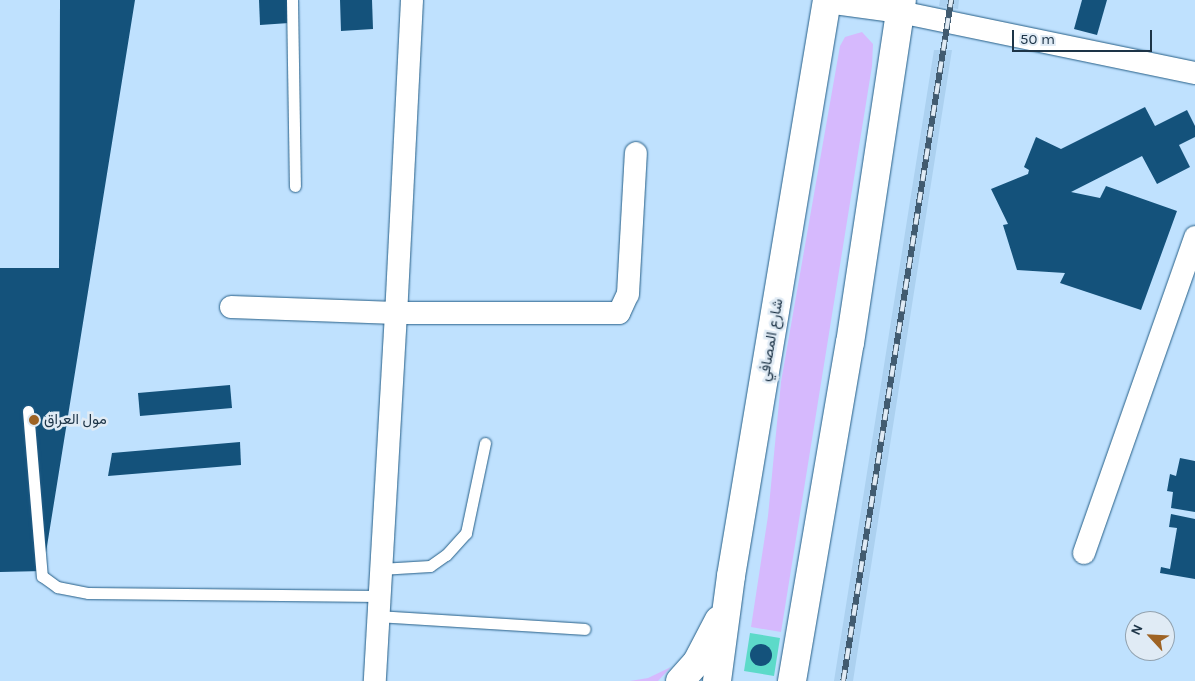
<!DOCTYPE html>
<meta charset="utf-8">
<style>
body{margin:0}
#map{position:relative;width:1195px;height:681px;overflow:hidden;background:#bfe1fe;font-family:Karla,Vazirmatn,sans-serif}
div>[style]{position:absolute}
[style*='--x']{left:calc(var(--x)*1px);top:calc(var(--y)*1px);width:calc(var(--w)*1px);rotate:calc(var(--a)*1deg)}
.built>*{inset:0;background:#acd1f0}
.green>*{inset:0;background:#d6b9fd}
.water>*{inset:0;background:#5ddac9}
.building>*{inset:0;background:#14527b}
.round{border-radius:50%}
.roads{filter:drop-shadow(0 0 1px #255e87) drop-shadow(0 0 1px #255e87)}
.service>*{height:11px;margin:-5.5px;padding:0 5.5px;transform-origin:5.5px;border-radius:5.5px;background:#fff}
.minor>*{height:22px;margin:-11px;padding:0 11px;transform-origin:11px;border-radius:11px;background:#fff}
.secondary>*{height:28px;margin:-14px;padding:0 14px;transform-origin:14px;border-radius:14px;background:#fff}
.rail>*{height:5.5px;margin-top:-2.75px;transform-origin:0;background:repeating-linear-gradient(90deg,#e0ebf5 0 11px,#415b70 0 22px);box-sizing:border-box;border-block:1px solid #415b70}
.dots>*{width:14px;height:14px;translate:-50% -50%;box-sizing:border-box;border:2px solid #e0ebf5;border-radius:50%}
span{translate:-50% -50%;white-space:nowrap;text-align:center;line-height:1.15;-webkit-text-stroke:5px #e0ebf5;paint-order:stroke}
.street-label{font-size:15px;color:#1d3447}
.poi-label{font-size:15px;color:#1d3447}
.left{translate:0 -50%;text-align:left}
.north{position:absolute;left:1125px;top:611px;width:50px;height:50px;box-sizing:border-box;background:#e0ebf5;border:1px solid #92a2af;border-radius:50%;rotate:295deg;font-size:14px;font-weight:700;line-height:20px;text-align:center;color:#1d3447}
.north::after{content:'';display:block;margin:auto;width:18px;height:22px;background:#9e6324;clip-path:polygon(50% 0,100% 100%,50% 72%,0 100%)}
.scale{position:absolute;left:1012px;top:30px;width:140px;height:22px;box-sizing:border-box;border:2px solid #1d3447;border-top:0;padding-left:6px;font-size:15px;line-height:18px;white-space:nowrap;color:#1d3447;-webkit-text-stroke:4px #e0ebf5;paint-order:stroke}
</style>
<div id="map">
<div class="built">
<i style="clip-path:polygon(940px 0,959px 0,958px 9px,939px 6px)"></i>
<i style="clip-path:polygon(934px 50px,952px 50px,853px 681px,834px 681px)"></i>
</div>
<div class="green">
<i style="clip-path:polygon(862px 32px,873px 44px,872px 66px,781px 632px,751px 627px,768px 516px,781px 382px,840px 46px,845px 37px)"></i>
<i style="clip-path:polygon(671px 667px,658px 681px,630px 681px,648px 678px)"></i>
</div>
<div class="water">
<i style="clip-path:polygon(750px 633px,780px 638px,774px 676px,744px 671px)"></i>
</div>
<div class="building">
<i style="clip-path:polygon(60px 0,135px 0,43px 571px,0 572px,0 268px,59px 268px)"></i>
<i style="clip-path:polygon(259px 0,287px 0,289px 23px,260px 25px)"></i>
<i style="clip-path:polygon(340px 0,372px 0,373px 29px,341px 31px)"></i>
<i style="clip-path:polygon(1082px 0,1107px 0,1097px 35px,1074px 29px)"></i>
<i style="clip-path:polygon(1145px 107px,1155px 126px,1187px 110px,1195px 126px,1195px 137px,1179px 145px,1190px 167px,1157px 184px,1142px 156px,1071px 192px,1100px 198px,1106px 186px,1177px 211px,1141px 310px,1060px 283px,1065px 273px,1017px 270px,1003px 225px,1008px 224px,991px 189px,1028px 174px,1029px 170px,1024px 167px,1036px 137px,1061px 149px)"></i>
<i style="clip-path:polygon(230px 385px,232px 408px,140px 416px,138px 393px)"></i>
<i style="clip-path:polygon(240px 442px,241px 465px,108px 476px,112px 453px)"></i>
<i style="clip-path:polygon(1180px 458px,1195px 461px,1195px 512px,1171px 508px,1173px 492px,1167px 491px,1170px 474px,1176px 476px)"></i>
<i style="clip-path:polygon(1171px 514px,1195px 519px,1195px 579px,1160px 573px,1161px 567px,1170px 569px,1177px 528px,1169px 527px)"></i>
<i class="round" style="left:750px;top:644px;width:22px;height:22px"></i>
</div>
<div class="roads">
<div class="service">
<i style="--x:292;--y:0;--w:186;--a:89.1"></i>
<i style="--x:28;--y:411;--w:166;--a:85.2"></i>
<i style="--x:42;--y:576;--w:19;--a:36"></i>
<i style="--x:57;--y:587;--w:32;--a:11"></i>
<i style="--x:88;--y:593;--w:291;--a:0.6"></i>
<i style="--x:380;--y:569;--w:50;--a:-3.4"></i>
<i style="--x:430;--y:566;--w:19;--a:-35"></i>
<i style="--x:446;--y:555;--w:30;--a:-48"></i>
<i style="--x:466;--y:533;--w:92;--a:-78.1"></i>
<i style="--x:378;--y:616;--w:207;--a:3.6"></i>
</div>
<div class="minor">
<i style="--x:412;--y:0;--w:313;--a:92.9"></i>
<i style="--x:396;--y:313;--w:223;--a:0"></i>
<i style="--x:619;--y:313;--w:21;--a:-65"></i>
<i style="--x:628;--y:294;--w:141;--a:-86.8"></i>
<i style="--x:827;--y:2;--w:74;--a:7.8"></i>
<i style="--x:900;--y:12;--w:301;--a:11.7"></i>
<i style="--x:231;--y:307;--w:165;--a:2.1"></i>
<i style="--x:396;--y:313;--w:369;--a:93.3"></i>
<i style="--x:1084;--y:553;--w:335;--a:-70.6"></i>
</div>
<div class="secondary">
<i style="--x:680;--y:681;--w:25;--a:-48"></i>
<i style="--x:697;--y:662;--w:47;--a:-62.4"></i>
<i style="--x:717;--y:681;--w:106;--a:-82.4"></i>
<i style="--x:731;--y:576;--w:584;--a:-80.54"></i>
<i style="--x:792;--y:681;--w:343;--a:-80.3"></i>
<i style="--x:850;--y:343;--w:347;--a:-81.4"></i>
</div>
</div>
<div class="rail">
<i style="--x:843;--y:681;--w:690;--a:-80.99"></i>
</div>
<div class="dots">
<i style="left:34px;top:420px;background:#9e6324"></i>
</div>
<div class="street-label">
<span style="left:771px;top:340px;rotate:-80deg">شارع المصافي</span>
</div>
<div class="poi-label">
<span class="left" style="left:44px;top:420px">مول العراق</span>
</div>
<div class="north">N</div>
<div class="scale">50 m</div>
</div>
